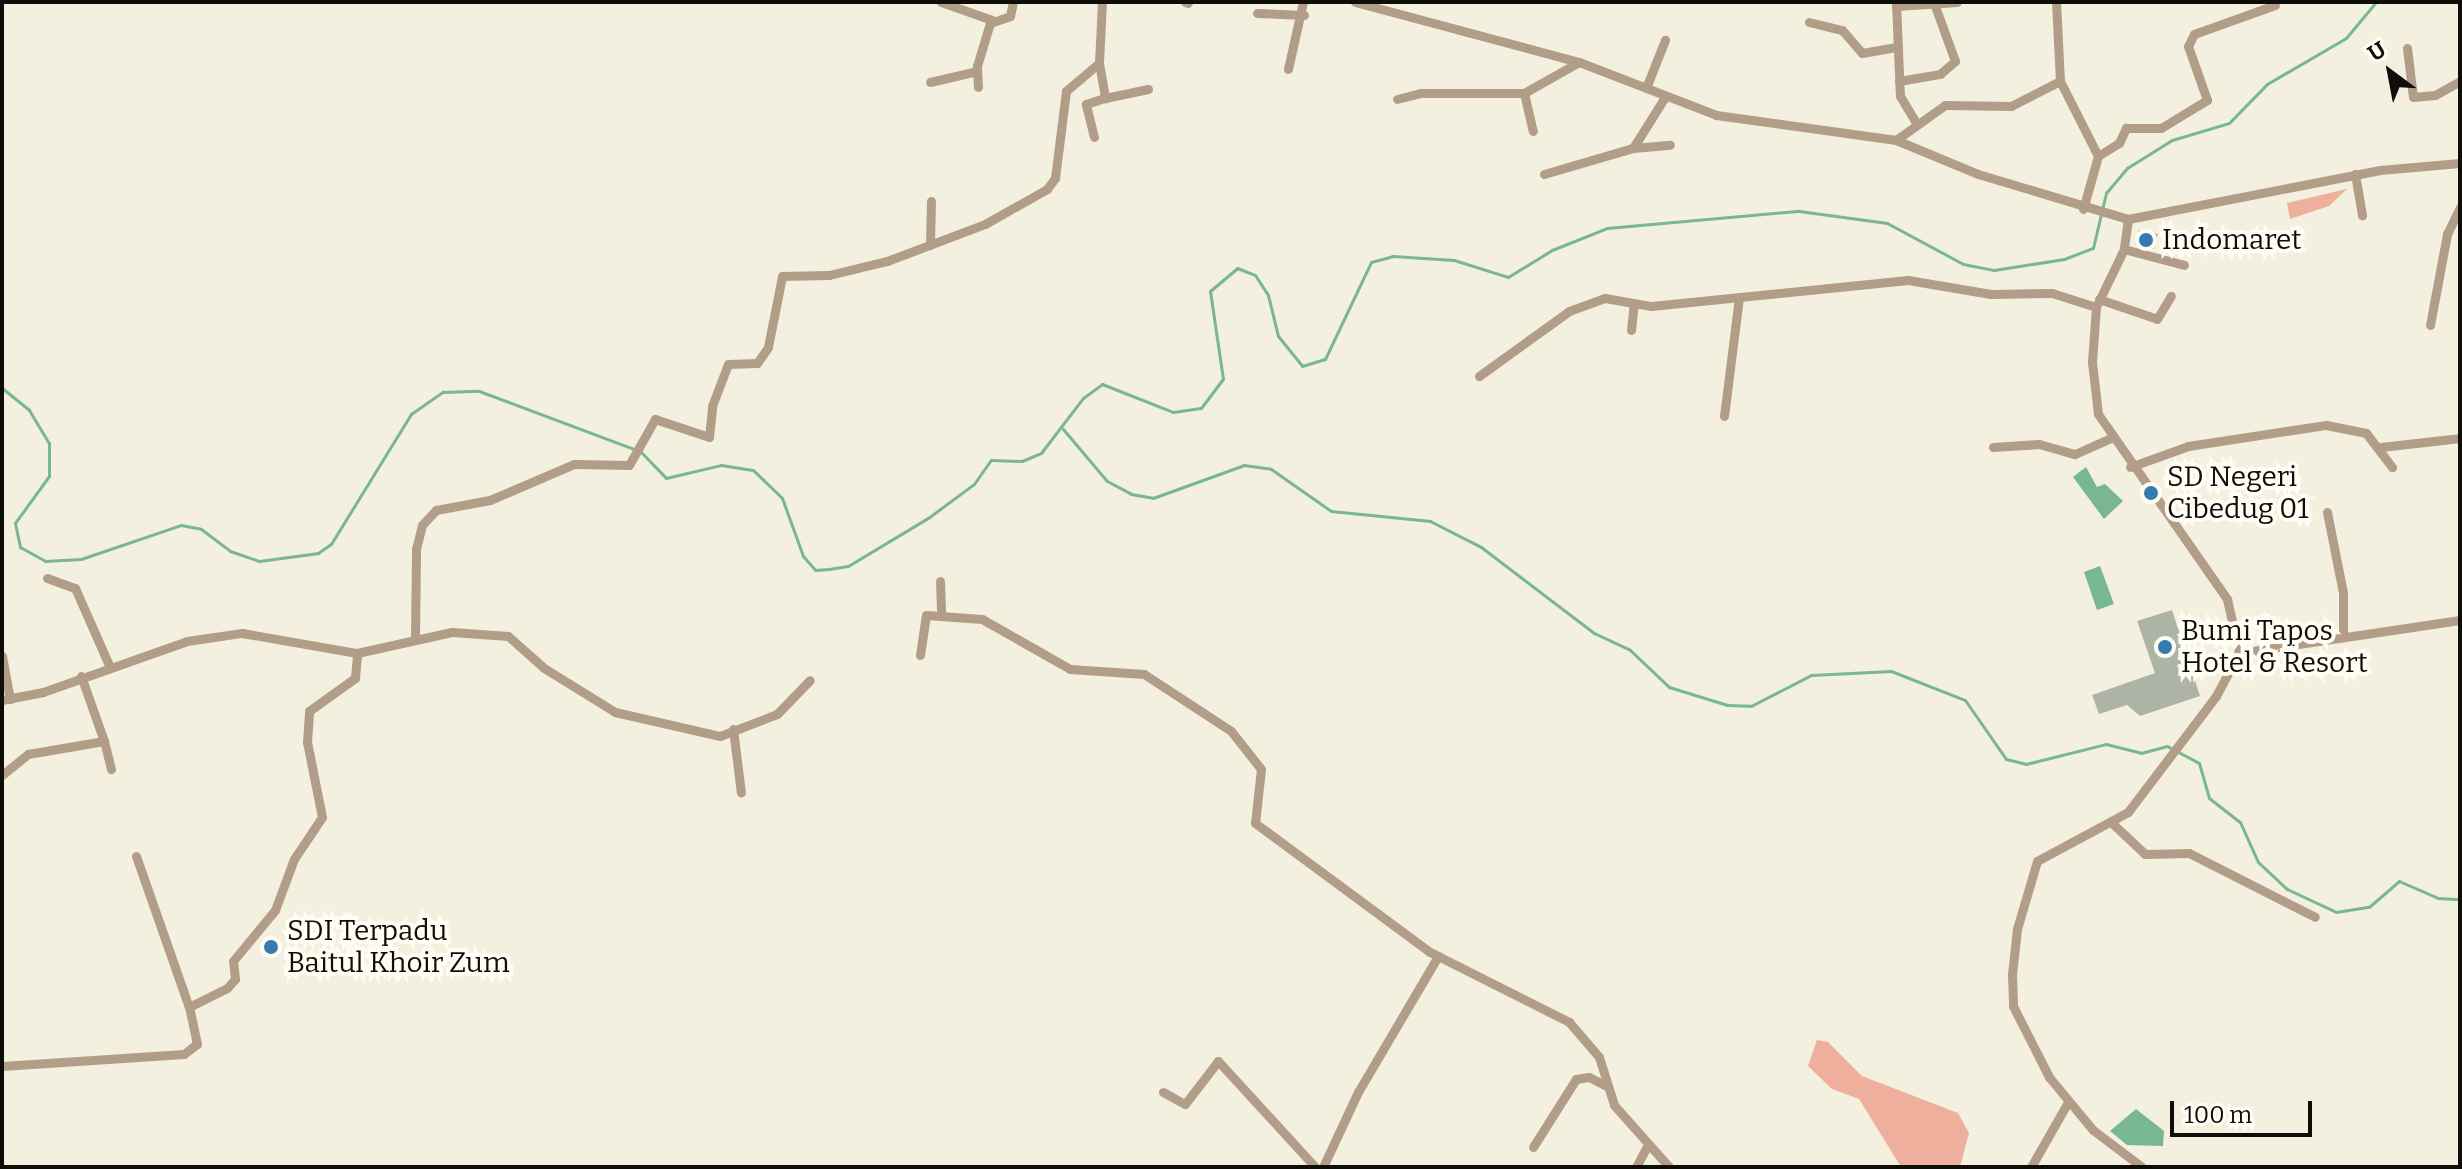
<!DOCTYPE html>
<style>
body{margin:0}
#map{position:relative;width:2462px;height:1169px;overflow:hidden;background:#f3f0e0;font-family:Bitter,serif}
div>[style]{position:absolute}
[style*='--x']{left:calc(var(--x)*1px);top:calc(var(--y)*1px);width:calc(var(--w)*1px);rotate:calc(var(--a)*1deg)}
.green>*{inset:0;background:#eeb09c}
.water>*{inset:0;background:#79b790}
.stream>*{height:3px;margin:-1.5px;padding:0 1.5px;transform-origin:1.5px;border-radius:1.5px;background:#79b790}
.building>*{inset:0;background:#adb4a5}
.street>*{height:9px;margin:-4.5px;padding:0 4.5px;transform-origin:4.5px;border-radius:4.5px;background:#b29d88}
.dots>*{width:22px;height:22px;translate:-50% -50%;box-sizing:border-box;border:4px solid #fffdf3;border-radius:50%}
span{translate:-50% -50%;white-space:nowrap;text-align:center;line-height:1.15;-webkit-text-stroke:8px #fffdf3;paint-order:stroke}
.poi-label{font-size:28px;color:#0e0d08}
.left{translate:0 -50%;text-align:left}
.frame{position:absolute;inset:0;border:4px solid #0e0d08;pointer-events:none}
.north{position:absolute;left:2350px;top:32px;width:80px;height:80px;-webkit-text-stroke:6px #fffdf3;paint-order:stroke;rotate:328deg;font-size:22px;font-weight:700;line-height:32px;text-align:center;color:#0e0d08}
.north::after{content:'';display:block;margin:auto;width:28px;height:36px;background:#0e0d08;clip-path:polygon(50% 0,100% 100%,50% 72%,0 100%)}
.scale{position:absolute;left:2170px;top:1101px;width:142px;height:36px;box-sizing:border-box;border:4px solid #0e0d08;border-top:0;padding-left:10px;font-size:24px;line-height:28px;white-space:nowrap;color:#0e0d08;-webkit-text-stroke:6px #fffdf3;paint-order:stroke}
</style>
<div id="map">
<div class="green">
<i style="clip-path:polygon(2347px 189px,2329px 206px,2290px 219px,2287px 203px)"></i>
<i style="clip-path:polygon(1817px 1040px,1828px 1042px,1862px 1076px,1958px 1113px,1969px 1133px,1960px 1167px,1901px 1167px,1859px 1099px,1832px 1089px,1808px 1066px)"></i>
</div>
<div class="water">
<i style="clip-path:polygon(2086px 467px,2097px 487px,2105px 484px,2123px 501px,2104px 519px,2073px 477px)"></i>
<i style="clip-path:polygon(2100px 566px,2114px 604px,2097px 610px,2084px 572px)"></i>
<i style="clip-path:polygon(2136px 1109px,2164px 1131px,2163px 1146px,2127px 1145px,2110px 1131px)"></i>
</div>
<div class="stream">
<i style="--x:2;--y:388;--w:35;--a:39"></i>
<i style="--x:29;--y:410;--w:39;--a:59"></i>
<i style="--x:49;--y:443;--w:33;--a:90"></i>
<i style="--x:49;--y:476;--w:58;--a:125.9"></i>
<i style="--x:15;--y:523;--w:25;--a:78"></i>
<i style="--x:20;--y:547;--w:29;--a:29"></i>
<i style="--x:45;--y:561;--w:36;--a:-3"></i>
<i style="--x:81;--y:559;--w:106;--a:-18.8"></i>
<i style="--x:181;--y:525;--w:20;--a:11"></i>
<i style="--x:201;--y:529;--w:36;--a:37"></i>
<i style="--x:230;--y:551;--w:31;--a:19"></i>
<i style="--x:259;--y:561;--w:60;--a:-7.7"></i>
<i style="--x:318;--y:553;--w:16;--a:-35"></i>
<i style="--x:331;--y:544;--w:153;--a:-58.4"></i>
<i style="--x:411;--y:414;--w:39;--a:-35"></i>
<i style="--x:443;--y:392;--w:36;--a:-2"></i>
<i style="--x:479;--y:391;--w:165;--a:20.5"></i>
<i style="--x:1063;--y:429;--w:68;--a:49.8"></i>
<i style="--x:1107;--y:481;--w:27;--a:28"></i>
<i style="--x:1131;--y:494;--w:22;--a:10"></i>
<i style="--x:1153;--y:498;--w:97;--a:-19.9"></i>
<i style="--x:1244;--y:465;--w:27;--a:8"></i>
<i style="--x:1271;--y:469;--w:73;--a:35"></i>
<i style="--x:1331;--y:511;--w:100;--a:5.8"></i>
<i style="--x:1430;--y:521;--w:57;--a:27"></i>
<i style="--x:1481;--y:547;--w:142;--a:37.3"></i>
<i style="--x:1594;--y:633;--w:40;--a:25"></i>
<i style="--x:1630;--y:650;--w:54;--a:43.5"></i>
<i style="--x:1669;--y:687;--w:61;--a:17.2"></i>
<i style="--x:1727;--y:705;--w:24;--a:2"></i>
<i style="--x:1751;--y:706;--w:68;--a:-27.3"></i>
<i style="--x:1811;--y:675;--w:80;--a:-2.9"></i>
<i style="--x:1891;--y:671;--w:79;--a:21.4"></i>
<i style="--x:1965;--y:700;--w:72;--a:55.2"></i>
<i style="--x:2006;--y:759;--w:21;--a:14"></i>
<i style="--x:2026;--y:764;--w:82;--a:-14"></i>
<i style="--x:2106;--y:744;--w:36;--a:14"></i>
<i style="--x:2141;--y:753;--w:27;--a:-15"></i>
<i style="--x:2167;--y:746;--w:36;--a:28"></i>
<i style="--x:2199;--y:763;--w:36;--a:74"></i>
<i style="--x:2209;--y:798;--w:39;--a:38"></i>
<i style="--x:2240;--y:822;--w:44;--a:65.8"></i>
<i style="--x:2258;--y:862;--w:40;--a:43"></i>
<i style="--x:2287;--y:889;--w:54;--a:25.1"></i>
<i style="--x:2336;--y:912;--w:33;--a:-9"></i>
<i style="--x:2369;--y:907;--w:40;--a:-41"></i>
<i style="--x:2399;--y:881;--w:43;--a:23.6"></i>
<i style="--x:2438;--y:898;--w:22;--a:3"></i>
<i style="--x:641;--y:452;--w:36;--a:46"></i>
<i style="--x:666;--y:478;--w:57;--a:-13.3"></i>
<i style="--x:721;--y:465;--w:32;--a:9"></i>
<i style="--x:753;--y:470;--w:40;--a:44"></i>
<i style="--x:782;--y:498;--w:62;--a:70.1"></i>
<i style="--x:803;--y:556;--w:18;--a:49"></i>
<i style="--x:815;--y:570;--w:14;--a:-4"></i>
<i style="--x:829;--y:569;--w:19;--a:-9"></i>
<i style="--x:848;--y:566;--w:93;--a:-31"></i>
<i style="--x:928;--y:518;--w:57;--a:-36.5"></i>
<i style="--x:974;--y:484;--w:29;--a:-55"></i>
<i style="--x:991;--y:460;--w:31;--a:2"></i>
<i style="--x:1022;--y:461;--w:21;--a:-23"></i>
<i style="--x:1041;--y:453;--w:69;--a:-52.6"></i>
<i style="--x:1083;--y:398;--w:24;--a:-36"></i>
<i style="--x:1102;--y:384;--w:76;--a:21.5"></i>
<i style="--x:1173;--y:412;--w:28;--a:-8"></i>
<i style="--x:1201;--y:408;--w:36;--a:-53"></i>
<i style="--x:1223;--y:379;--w:89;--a:-98.4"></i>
<i style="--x:1210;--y:291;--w:35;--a:-40"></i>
<i style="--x:1237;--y:268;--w:19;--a:21"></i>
<i style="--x:1255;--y:275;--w:24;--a:57"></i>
<i style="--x:1268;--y:295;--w:42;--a:76.3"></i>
<i style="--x:1278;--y:336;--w:38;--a:51"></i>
<i style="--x:1302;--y:366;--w:24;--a:-17"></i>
<i style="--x:1325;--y:359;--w:107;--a:-64.6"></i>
<i style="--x:1371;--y:262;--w:23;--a:-15"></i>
<i style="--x:1393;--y:256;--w:61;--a:3.8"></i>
<i style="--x:1454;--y:260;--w:57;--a:17.5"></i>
<i style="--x:1508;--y:277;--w:52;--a:-31.5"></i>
<i style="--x:1552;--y:250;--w:59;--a:-21.8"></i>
<i style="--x:1607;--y:228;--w:193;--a:-5.1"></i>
<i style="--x:1799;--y:211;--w:89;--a:7.8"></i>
<i style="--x:1887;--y:223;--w:86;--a:28.3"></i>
<i style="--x:1963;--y:264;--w:32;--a:11"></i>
<i style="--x:1994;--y:270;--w:71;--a:-8.9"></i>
<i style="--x:2064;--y:259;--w:31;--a:-21"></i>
<i style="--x:2093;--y:248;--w:57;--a:-76.7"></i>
<i style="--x:2106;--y:193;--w:33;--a:-50"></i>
<i style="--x:2127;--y:168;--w:53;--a:-31.9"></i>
<i style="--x:2172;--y:140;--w:59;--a:-16.6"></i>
<i style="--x:2229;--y:123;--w:54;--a:-45.7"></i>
<i style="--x:2267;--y:84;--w:91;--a:-30.2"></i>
<i style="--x:2346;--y:38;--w:47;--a:-50.2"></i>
</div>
<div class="building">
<i style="clip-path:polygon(2139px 230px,2158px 234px,2154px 249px,2135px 244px)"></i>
<i style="clip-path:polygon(2172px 610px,2200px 696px,2140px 716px,2127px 705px,2099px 714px,2092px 695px,2155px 673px,2137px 621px)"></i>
</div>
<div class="street">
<i style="--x:941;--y:2;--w:54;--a:19.4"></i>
<i style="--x:1185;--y:2;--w:3;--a:18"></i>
<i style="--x:1355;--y:2;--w:232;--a:15"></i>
<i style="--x:1579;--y:62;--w:147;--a:21.1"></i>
<i style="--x:1716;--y:115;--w:182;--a:7.9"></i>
<i style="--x:1896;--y:140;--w:89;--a:22.5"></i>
<i style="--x:1978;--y:174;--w:157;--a:16.7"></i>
<i style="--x:2128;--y:219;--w:30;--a:98"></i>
<i style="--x:2124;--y:249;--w:64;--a:115.8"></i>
<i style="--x:2096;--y:307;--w:55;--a:94.2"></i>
<i style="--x:2092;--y:362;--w:52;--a:83.4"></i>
<i style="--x:2098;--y:414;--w:226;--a:55.1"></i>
<i style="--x:2227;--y:599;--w:55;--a:77.5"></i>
<i style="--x:2239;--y:653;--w:49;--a:118.1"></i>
<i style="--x:2216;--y:696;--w:146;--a:127.2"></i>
<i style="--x:2128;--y:812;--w:103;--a:151.7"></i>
<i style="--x:2037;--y:861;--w:71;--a:106.4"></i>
<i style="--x:2017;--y:929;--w:45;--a:96.3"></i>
<i style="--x:2012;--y:974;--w:32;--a:88"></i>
<i style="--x:2013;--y:1006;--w:80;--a:63.1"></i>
<i style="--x:2049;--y:1077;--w:69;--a:50.3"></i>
<i style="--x:2093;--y:1130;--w:61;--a:37.1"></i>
<i style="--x:1896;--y:2;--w:94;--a:87.6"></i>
<i style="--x:1900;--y:96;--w:31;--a:59"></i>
<i style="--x:1896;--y:6;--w:61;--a:-3.8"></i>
<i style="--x:1257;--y:13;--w:47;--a:2.4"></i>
<i style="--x:1809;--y:22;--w:34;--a:14"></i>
<i style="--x:1842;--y:30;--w:30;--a:49"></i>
<i style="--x:1862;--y:53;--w:36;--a:-10"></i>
<i style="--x:2407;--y:48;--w:49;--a:83"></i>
<i style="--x:2413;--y:97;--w:22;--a:-5"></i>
<i style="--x:2435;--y:95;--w:29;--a:-29"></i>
<i style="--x:1099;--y:63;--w:36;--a:80"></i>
<i style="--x:1105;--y:98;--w:44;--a:-11.8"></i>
<i style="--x:1288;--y:69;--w:69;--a:-77.4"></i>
<i style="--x:1899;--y:81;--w:42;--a:-9.7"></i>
<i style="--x:1940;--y:74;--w:20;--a:-41"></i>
<i style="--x:1955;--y:61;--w:59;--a:-110"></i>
<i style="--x:2060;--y:81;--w:84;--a:63.1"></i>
<i style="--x:2098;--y:156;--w:55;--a:105.8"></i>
<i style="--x:930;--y:82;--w:48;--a:-13.2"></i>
<i style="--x:978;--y:87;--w:21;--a:-93"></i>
<i style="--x:977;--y:66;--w:45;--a:-73.2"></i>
<i style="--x:990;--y:23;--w:21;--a:-19"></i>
<i style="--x:1010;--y:16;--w:14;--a:-78"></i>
<i style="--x:1646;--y:88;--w:52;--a:-68.4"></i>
<i style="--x:1524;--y:93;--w:39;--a:77"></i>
<i style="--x:1397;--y:99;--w:25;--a:-14"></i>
<i style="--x:1421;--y:93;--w:103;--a:0"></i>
<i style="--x:1524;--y:93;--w:63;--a:-29.4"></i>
<i style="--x:1094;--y:137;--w:34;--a:-104"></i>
<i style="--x:1086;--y:104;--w:20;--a:-18"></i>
<i style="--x:1896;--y:140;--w:60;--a:-35.5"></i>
<i style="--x:1945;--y:105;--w:66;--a:0.9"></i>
<i style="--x:2011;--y:106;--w:55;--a:-27"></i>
<i style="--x:2060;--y:81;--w:79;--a:-92.9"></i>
<i style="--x:1633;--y:148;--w:37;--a:-5"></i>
<i style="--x:2098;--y:156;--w:25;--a:-32"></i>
<i style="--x:2119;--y:143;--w:17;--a:-65"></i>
<i style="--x:2126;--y:128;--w:35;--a:0"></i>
<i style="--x:2161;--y:128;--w:54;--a:-31.3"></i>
<i style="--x:2207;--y:100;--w:57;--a:-109.4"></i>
<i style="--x:2188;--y:46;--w:13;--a:-63"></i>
<i style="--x:2194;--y:34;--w:86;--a:-19.7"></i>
<i style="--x:1544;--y:174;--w:93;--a:-16.3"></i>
<i style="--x:1633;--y:148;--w:60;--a:-57.9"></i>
<i style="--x:2355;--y:174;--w:42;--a:80.3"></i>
<i style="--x:2128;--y:219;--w:257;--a:-11"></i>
<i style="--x:2380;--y:170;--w:80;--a:-5"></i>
<i style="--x:930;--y:245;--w:44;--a:-88.7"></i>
<i style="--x:2124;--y:249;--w:62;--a:14.9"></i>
<i style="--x:2099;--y:299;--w:61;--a:19"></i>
<i style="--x:2157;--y:319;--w:27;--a:-59"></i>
<i style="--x:2430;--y:325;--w:93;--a:-79.4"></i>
<i style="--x:2447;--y:234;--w:30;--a:-64"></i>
<i style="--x:1631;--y:330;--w:27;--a:-84"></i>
<i style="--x:1479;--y:376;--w:111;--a:-35.8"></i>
<i style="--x:1569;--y:311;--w:38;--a:-20"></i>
<i style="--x:1605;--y:298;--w:47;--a:9.9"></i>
<i style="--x:1651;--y:306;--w:258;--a:-5.8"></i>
<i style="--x:1908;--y:280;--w:84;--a:9.6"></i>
<i style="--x:1991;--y:294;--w:61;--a:-0.9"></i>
<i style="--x:2052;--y:293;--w:46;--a:17.7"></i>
<i style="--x:1724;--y:416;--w:120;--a:-82.8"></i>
<i style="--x:1993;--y:447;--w:46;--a:-3.7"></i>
<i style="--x:2039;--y:444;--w:37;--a:16"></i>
<i style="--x:2075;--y:454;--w:37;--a:-24"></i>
<i style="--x:2381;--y:447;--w:80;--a:-6.5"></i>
<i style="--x:2130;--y:467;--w:62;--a:-19.9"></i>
<i style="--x:2188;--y:446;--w:140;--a:-8.7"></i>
<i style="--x:2326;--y:425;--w:41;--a:11.3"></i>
<i style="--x:2366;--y:433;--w:43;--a:52.6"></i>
<i style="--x:2327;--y:512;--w:83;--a:78.8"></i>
<i style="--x:2343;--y:593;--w:43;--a:90"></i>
<i style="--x:47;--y:578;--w:30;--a:20"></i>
<i style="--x:75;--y:588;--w:84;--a:66.2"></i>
<i style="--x:940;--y:581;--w:30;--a:88"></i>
<i style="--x:415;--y:636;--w:87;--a:-89.3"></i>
<i style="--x:416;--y:549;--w:25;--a:-76"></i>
<i style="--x:422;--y:525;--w:21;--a:-47"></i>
<i style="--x:436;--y:510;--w:55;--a:-10.5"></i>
<i style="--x:490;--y:500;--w:91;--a:-23.2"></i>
<i style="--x:574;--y:464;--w:55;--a:1"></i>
<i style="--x:629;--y:465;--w:53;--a:-60.5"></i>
<i style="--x:655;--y:419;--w:57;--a:18.4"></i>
<i style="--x:709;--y:437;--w:31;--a:-84"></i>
<i style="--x:712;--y:406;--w:45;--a:-69.1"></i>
<i style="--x:728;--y:364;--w:29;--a:-2"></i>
<i style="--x:757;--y:363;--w:19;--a:-55"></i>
<i style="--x:768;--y:347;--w:72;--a:-78.8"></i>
<i style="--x:782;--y:276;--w:47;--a:-1.2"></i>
<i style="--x:829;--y:275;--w:60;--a:-13.6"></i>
<i style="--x:887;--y:261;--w:105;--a:-20.7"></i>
<i style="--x:985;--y:224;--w:71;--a:-29.4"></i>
<i style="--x:1047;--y:189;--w:14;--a:-54"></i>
<i style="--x:1055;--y:178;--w:88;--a:-82.8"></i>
<i style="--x:1066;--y:91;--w:43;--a:-40.3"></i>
<i style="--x:1099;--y:63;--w:61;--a:-87.2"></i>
<i style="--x:2239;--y:653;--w:223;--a:-8.5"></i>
<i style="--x:920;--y:655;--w:40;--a:-81.5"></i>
<i style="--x:926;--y:615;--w:56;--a:4.1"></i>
<i style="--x:982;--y:619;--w:101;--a:29.6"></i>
<i style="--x:1070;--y:669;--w:74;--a:3.9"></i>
<i style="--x:1144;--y:674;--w:104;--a:33.2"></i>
<i style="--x:1231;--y:731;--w:48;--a:51.7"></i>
<i style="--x:1261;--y:769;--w:54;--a:96.3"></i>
<i style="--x:1255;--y:823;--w:217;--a:36.4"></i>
<i style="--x:1430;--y:952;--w:156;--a:26.7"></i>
<i style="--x:1569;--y:1022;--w:46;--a:49.4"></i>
<i style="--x:1599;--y:1057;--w:50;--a:72.6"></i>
<i style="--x:1614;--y:1105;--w:83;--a:48.4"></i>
<i style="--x:2;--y:656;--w:44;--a:79.5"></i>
<i style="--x:2;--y:700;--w:42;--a:-11"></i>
<i style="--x:43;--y:692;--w:153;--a:-19.5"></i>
<i style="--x:187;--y:641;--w:56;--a:-8.3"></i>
<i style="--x:242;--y:633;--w:117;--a:9.9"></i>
<i style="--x:357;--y:653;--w:97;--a:-12.5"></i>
<i style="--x:452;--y:632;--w:56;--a:4.1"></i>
<i style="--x:508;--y:636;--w:48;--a:41.6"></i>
<i style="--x:544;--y:668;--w:84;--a:31.8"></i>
<i style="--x:615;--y:712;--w:108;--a:12.9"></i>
<i style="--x:720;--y:736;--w:61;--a:-21.1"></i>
<i style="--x:777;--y:714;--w:47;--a:-45.9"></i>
<i style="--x:733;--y:729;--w:64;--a:82.9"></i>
<i style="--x:104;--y:741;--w:29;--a:76"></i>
<i style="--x:2;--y:775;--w:33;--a:-39"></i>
<i style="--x:28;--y:754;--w:77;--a:-9.7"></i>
<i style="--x:104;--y:741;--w:69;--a:-109.5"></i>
<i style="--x:2113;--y:824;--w:44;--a:43.2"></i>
<i style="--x:2145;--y:854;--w:44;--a:-1.3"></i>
<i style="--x:2189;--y:853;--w:141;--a:26.9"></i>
<i style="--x:136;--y:856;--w:160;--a:70.7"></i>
<i style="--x:189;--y:1007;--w:42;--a:-26.6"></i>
<i style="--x:227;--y:988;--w:12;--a:-48"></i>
<i style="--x:235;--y:979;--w:18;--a:-96"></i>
<i style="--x:233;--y:961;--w:66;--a:-50.5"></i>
<i style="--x:275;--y:910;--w:54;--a:-69.6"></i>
<i style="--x:294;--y:859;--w:50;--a:-56.3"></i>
<i style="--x:322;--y:817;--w:76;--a:-101.3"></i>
<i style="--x:307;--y:742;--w:31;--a:-86"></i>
<i style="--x:309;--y:711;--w:57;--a:-35.7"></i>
<i style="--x:355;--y:678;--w:25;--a:-85"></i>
<i style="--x:2;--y:1066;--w:182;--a:-3.8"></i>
<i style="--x:184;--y:1054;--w:16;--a:-38"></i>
<i style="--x:197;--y:1044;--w:38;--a:-102"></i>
<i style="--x:1163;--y:1092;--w:25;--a:29"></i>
<i style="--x:1185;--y:1104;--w:54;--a:-52.5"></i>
<i style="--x:1218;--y:1061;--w:144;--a:47.5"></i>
<i style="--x:1533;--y:1147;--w:80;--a:-57.7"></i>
<i style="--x:1576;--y:1079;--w:13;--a:-9"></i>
<i style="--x:1589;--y:1077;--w:18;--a:27"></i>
<i style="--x:1323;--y:1167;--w:83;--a:-65"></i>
<i style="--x:1358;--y:1092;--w:158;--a:-59.5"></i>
<i style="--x:1636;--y:1167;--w:26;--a:-62"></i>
<i style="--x:2031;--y:1167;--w:73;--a:-60.3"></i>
</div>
<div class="dots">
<i style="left:2146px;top:240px;background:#357bb0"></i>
<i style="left:2151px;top:493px;background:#357bb0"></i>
<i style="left:2165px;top:647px;background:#357bb0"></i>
<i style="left:271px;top:947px;background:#357bb0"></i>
</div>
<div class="poi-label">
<span class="left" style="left:2162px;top:240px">Indomaret</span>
<span class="left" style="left:2167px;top:493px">SD Negeri<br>Cibedug 01</span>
<span class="left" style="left:2181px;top:647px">Bumi Tapos<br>Hotel &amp; Resort</span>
<span class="left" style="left:287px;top:947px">SDI Terpadu<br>Baitul Khoir Zum</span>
</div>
<div class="frame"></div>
<div class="north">U</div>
<div class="scale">100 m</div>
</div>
